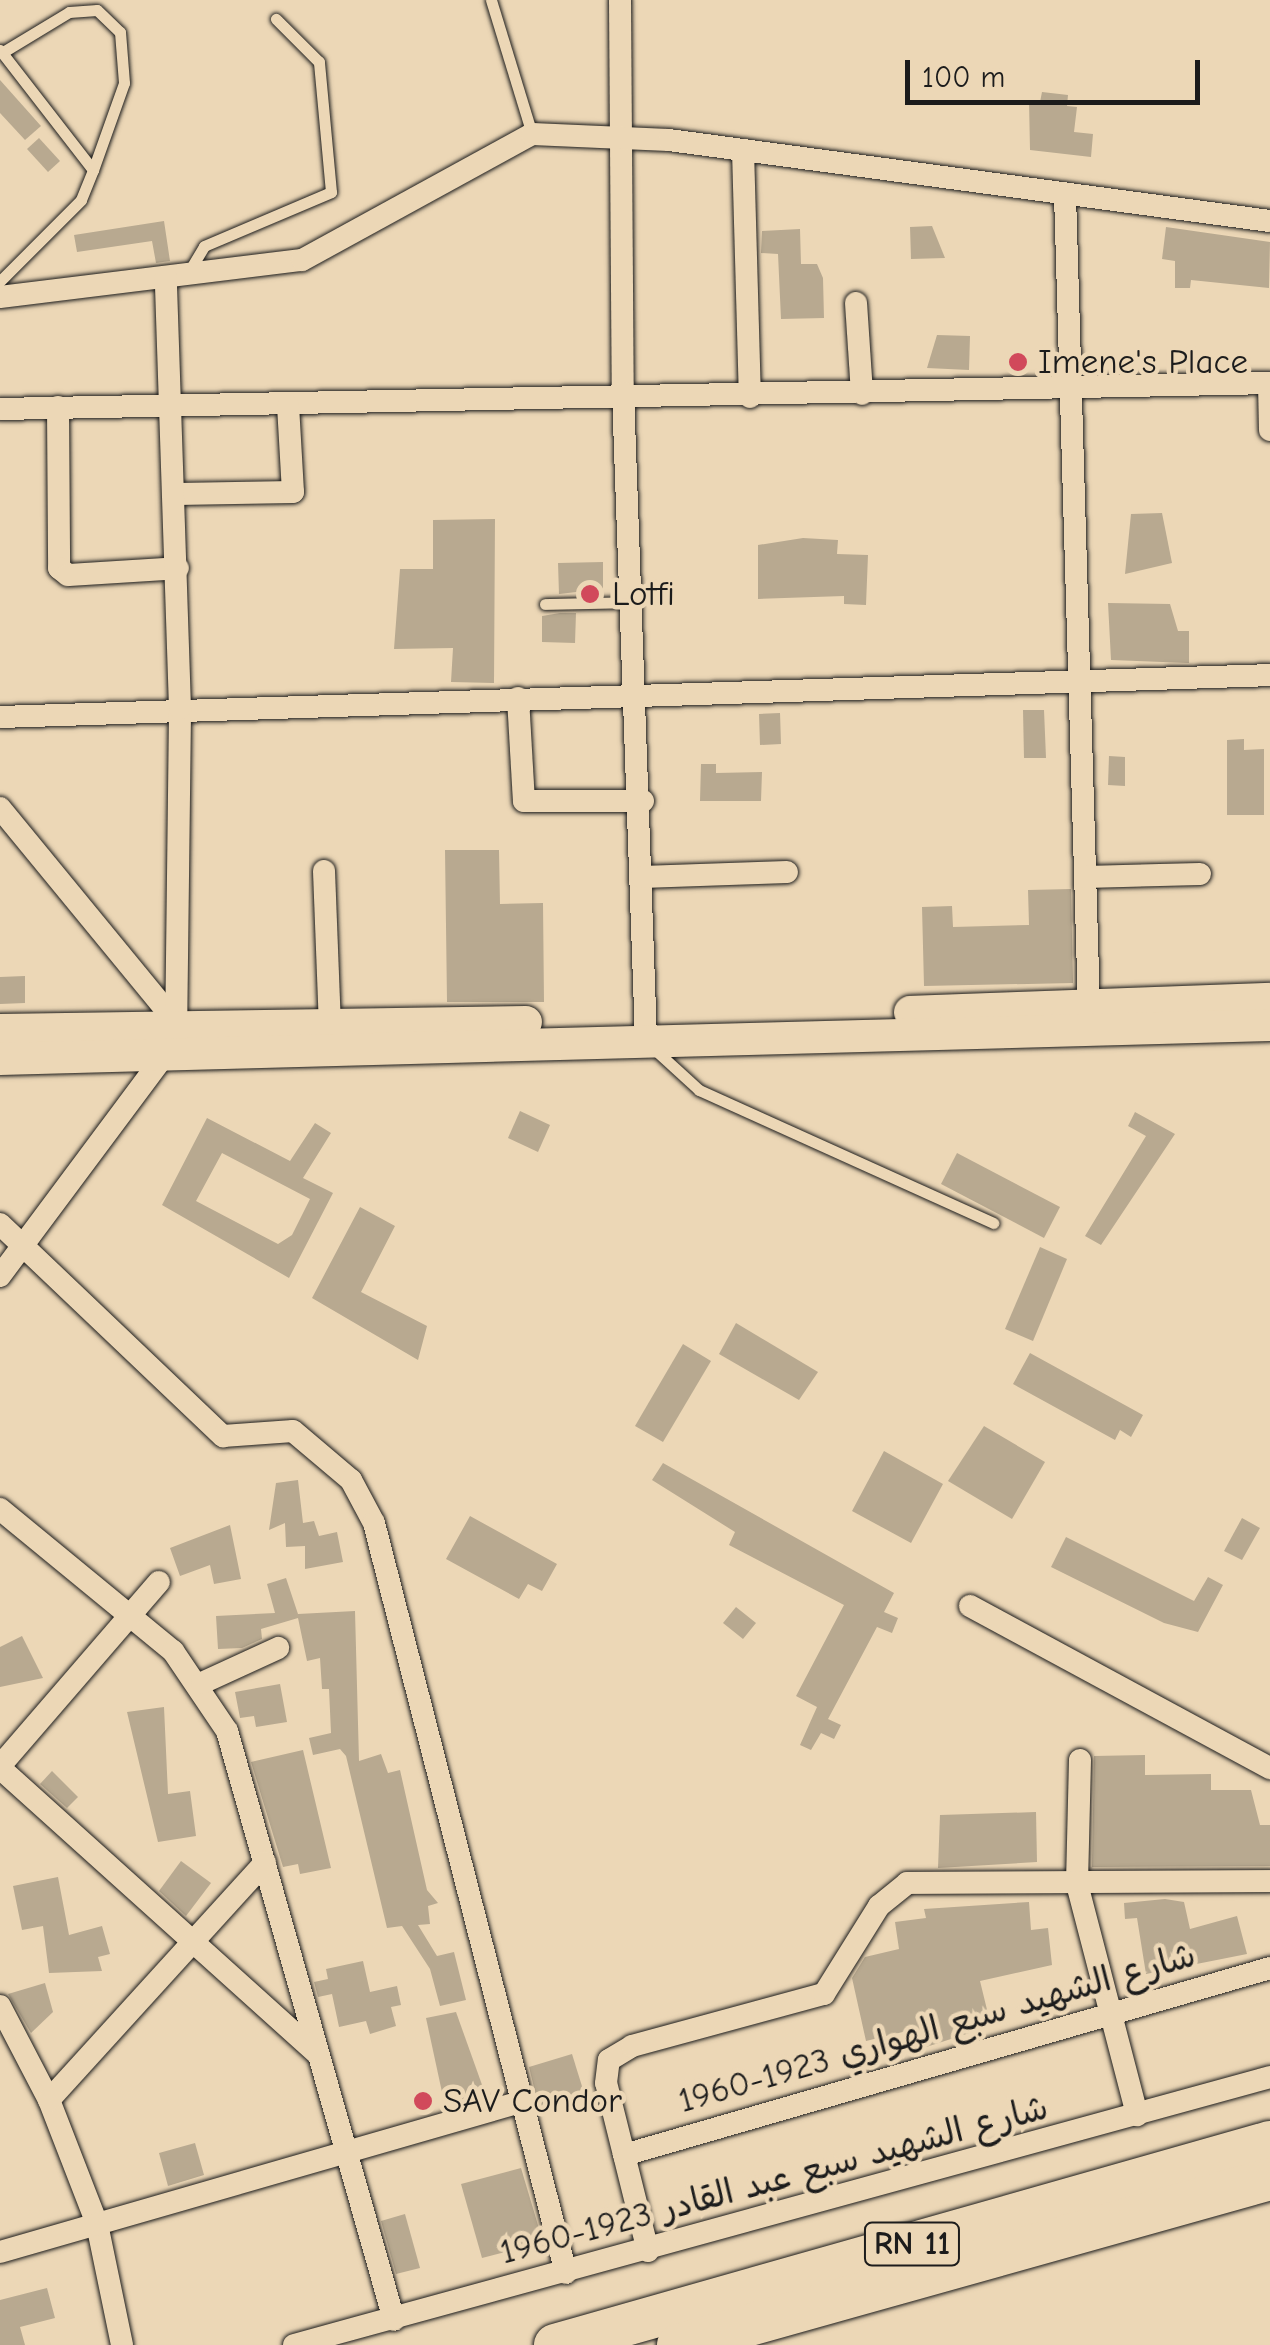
<!DOCTYPE html>
<meta charset="utf-8">
<style>
body{margin:0}
#map{position:relative;width:1270px;height:2345px;overflow:hidden;background:#ecd7b6;font-family:"Comic Neue","Playpen Sans Arabic",sans-serif}
div>[style]{position:absolute}
[style*='--x']{left:calc(var(--x)*1px);top:calc(var(--y)*1px);width:calc(var(--w)*1px);rotate:calc(var(--a)*1deg)}
.building>*{inset:0;background:#b8a990}
.roads{filter:drop-shadow(0 0 2px #1c1c1c) drop-shadow(0 0 2px #1c1c1c)}
.lane>*{height:11px;margin:-5.5px;padding:0 5.5px;transform-origin:5.5px;border-radius:5.5px;background:#ecd7b6}
.street>*{height:22px;margin:-11px;padding:0 11px;transform-origin:11px;border-radius:11px;background:#ecd7b6}
.secondary>*{height:32px;margin:-16px;padding:0 16px;transform-origin:16px;border-radius:16px;background:#ecd7b6}
.highway>*{height:42px;margin:-21px;padding:0 21px;transform-origin:21px;border-radius:21px;background:#ecd7b6}
.dots>*{width:28px;height:28px;translate:-50% -50%;box-sizing:border-box;border:5px solid #ecd7b6;border-radius:50%}
span{translate:-50% -50%;white-space:nowrap;text-align:center;line-height:1.15;-webkit-text-stroke:9px #ecd7b6;paint-order:stroke}
.shield-label span{padding:2px 8px;background:#ecd7b6;border:2px solid;border-radius:8px;-webkit-text-stroke-width:0}
.shield-label{font-size:32px;color:#1c1c1c;font-weight:700}
.poi-label{font-size:35px;color:#1c1c1c}
.left{translate:0 -50%;text-align:left}
.street-label{font-size:35px;color:#1c1c1c}
.scale{position:absolute;left:905px;top:60px;width:295px;height:45px;box-sizing:border-box;border:5px solid #1c1c1c;border-top:0;padding-left:12px;font-size:30px;line-height:35px;white-space:nowrap;color:#1c1c1c;-webkit-text-stroke:8px #ecd7b6;paint-order:stroke}
</style>
<div id="map">
<div class="building">
<i style="clip-path:polygon(0 80px,41px 126px,25px 140px,0 113px)"></i>
<i style="clip-path:polygon(1042px 92px,1068px 95px,1067px 106px,1077px 107px,1074px 132px,1093px 134px,1091px 157px,1030px 150px,1029px 101px,1040px 102px)"></i>
<i style="clip-path:polygon(39px 138px,60px 161px,48px 172px,27px 149px)"></i>
<i style="clip-path:polygon(164px 221px,170px 261px,156px 263px,152px 241px,77px 252px,74px 235px)"></i>
<i style="clip-path:polygon(932px 226px,945px 258px,911px 259px,910px 227px)"></i>
<i style="clip-path:polygon(1166px 227px,1270px 242px,1269px 288px,1191px 280px,1190px 288px,1175px 288px,1175px 261px,1162px 259px)"></i>
<i style="clip-path:polygon(800px 229px,801px 264px,817px 264px,823px 278px,824px 318px,781px 319px,778px 254px,761px 253px,762px 231px)"></i>
<i style="clip-path:polygon(937px 335px,970px 336px,969px 370px,927px 368px)"></i>
<i style="clip-path:polygon(1162px 513px,1172px 563px,1125px 574px,1131px 514px)"></i>
<i style="clip-path:polygon(495px 519px,494px 683px,451px 682px,453px 648px,394px 649px,400px 569px,433px 569px,433px 520px)"></i>
<i style="clip-path:polygon(803px 538px,838px 540px,837px 554px,868px 555px,866px 605px,844px 604px,844px 596px,758px 599px,758px 545px)"></i>
<i style="clip-path:polygon(603px 562px,603px 589px,559px 594px,558px 563px)"></i>
<i style="clip-path:polygon(1108px 603px,1170px 604px,1178px 631px,1189px 631px,1189px 663px,1111px 660px)"></i>
<i style="clip-path:polygon(560px 613px,576px 613px,575px 643px,542px 642px,542px 616px)"></i>
<i style="clip-path:polygon(1023px 710px,1044px 710px,1046px 758px,1024px 758px)"></i>
<i style="clip-path:polygon(780px 713px,781px 744px,760px 745px,759px 714px)"></i>
<i style="clip-path:polygon(1244px 739px,1244px 750px,1264px 749px,1264px 815px,1227px 815px,1227px 740px)"></i>
<i style="clip-path:polygon(1109px 756px,1125px 757px,1125px 786px,1108px 785px)"></i>
<i style="clip-path:polygon(701px 764px,716px 764px,716px 773px,762px 772px,761px 801px,700px 801px)"></i>
<i style="clip-path:polygon(445px 850px,499px 850px,500px 904px,543px 903px,544px 1002px,447px 1002px)"></i>
<i style="clip-path:polygon(1071px 889px,1073px 983px,924px 986px,922px 907px,952px 906px,953px 927px,1029px 925px,1028px 890px)"></i>
<i style="clip-path:polygon(25px 976px,25px 1003px,0 1004px,0 977px)"></i>
<i style="clip-path:polygon(520px 1111px,550px 1125px,538px 1152px,508px 1138px)"></i>
<i style="clip-path:polygon(1135px 1112px,1175px 1134px,1101px 1245px,1085px 1236px,1146px 1136px,1128px 1126px)"></i>
<i style="clip-path:polygon(evenodd,207px 1118px,290px 1161px,315px 1123px,331px 1133px,303px 1178px,333px 1193px,289px 1278px,162px 1205px,207px 1118px,222px 1153px,310px 1199px,292px 1235px,278px 1244px,196px 1201px,222px 1153px)"></i>
<i style="clip-path:polygon(957px 1153px,1060px 1207px,1044px 1238px,941px 1184px)"></i>
<i style="clip-path:polygon(360px 1207px,395px 1226px,361px 1292px,427px 1326px,418px 1360px,312px 1298px)"></i>
<i style="clip-path:polygon(1040px 1247px,1067px 1259px,1033px 1341px,1005px 1329px)"></i>
<i style="clip-path:polygon(736px 1323px,818px 1372px,799px 1400px,719px 1354px)"></i>
<i style="clip-path:polygon(683px 1344px,711px 1361px,663px 1442px,635px 1426px)"></i>
<i style="clip-path:polygon(1030px 1353px,1143px 1415px,1131px 1437px,1120px 1430px,1115px 1440px,1013px 1384px)"></i>
<i style="clip-path:polygon(984px 1426px,1045px 1462px,1012px 1519px,948px 1481px)"></i>
<i style="clip-path:polygon(884px 1451px,943px 1484px,911px 1543px,852px 1511px)"></i>
<i style="clip-path:polygon(663px 1463px,894px 1593px,884px 1612px,898px 1618px,892px 1633px,877px 1627px,828px 1719px,841px 1725px,834px 1739px,821px 1733px,811px 1750px,800px 1745px,817px 1707px,796px 1696px,844px 1605px,729px 1545px,735px 1532px,652px 1480px)"></i>
<i style="clip-path:polygon(298px 1480px,303px 1523px,314px 1521px,319px 1536px,337px 1532px,343px 1562px,305px 1569px,305px 1546px,286px 1547px,285px 1523px,269px 1530px,276px 1483px)"></i>
<i style="clip-path:polygon(470px 1516px,557px 1564px,542px 1591px,528px 1584px,519px 1599px,446px 1559px)"></i>
<i style="clip-path:polygon(1242px 1518px,1260px 1528px,1242px 1560px,1224px 1551px)"></i>
<i style="clip-path:polygon(230px 1525px,241px 1579px,214px 1584px,210px 1565px,180px 1576px,170px 1548px)"></i>
<i style="clip-path:polygon(1066px 1537px,1194px 1601px,1208px 1577px,1223px 1585px,1198px 1632px,1164px 1623px,1051px 1567px)"></i>
<i style="clip-path:polygon(286px 1578px,298px 1614px,355px 1611px,359px 1761px,381px 1754px,388px 1773px,400px 1770px,427px 1890px,438px 1903px,428px 1906px,430px 1924px,418px 1925px,437px 1956px,454px 1952px,466px 2000px,440px 2006px,430px 1969px,402px 1926px,387px 1928px,346px 1756px,340px 1749px,313px 1755px,309px 1738px,331px 1733px,329px 1689px,322px 1689px,320px 1658px,307px 1661px,298px 1618px,261px 1629px,262px 1639px,242px 1648px,218px 1649px,216px 1616px,275px 1613px,267px 1584px)"></i>
<i style="clip-path:polygon(736px 1607px,756px 1623px,743px 1639px,723px 1623px)"></i>
<i style="clip-path:polygon(22px 1636px,43px 1678px,0 1687px,0 1647px)"></i>
<i style="clip-path:polygon(280px 1684px,287px 1722px,256px 1727px,254px 1716px,240px 1718px,235px 1692px)"></i>
<i style="clip-path:polygon(164px 1707px,168px 1794px,190px 1791px,196px 1836px,158px 1842px,127px 1712px)"></i>
<i style="clip-path:polygon(303px 1750px,331px 1868px,300px 1874px,298px 1864px,283px 1867px,251px 1762px)"></i>
<i style="clip-path:polygon(1145px 1755px,1145px 1775px,1211px 1774px,1211px 1790px,1251px 1790px,1260px 1825px,1270px 1825px,1270px 1866px,1092px 1867px,1094px 1756px)"></i>
<i style="clip-path:polygon(52px 1771px,78px 1797px,67px 1808px,40px 1784px)"></i>
<i style="clip-path:polygon(1036px 1812px,1037px 1862px,938px 1868px,940px 1815px)"></i>
<i style="clip-path:polygon(181px 1861px,211px 1883px,186px 1916px,159px 1891px)"></i>
<i style="clip-path:polygon(58px 1877px,69px 1935px,102px 1926px,110px 1954px,98px 1957px,102px 1971px,49px 1973px,43px 1926px,22px 1930px,13px 1886px)"></i>
<i style="clip-path:polygon(1165px 1899px,1184px 1902px,1190px 1929px,1237px 1916px,1247px 1954px,1146px 1974px,1137px 1918px,1125px 1919px,1124px 1903px)"></i>
<i style="clip-path:polygon(1029px 1902px,1031px 1930px,1048px 1928px,1052px 1965px,980px 1981px,991px 2026px,917px 2050px,915px 2029px,866px 2041px,852px 1978px,865px 1957px,899px 1949px,895px 1922px,926px 1918px,924px 1909px)"></i>
<i style="clip-path:polygon(363px 1961px,370px 1992px,397px 1986px,401px 2005px,391px 2007px,396px 2026px,370px 2034px,366px 2021px,339px 2027px,332px 1994px,318px 1997px,314px 1982px,328px 1979px,326px 1969px)"></i>
<i style="clip-path:polygon(45px 1983px,53px 2012px,31px 2033px,8px 1994px)"></i>
<i style="clip-path:polygon(456px 2012px,486px 2096px,445px 2106px,426px 2018px)"></i>
<i style="clip-path:polygon(572px 2054px,585px 2096px,539px 2108px,529px 2067px)"></i>
<i style="clip-path:polygon(195px 2143px,204px 2175px,168px 2186px,159px 2153px)"></i>
<i style="clip-path:polygon(521px 2168px,543px 2242px,482px 2258px,461px 2184px)"></i>
<i style="clip-path:polygon(405px 2214px,420px 2268px,396px 2274px,381px 2221px)"></i>
<i style="clip-path:polygon(47px 2288px,55px 2318px,20px 2327px,25px 2345px,0 2345px,0 2300px)"></i>
</div>
<div class="roads">
<div class="lane">
<i style="--x:491;--y:0;--w:140;--a:73"></i>
<i style="--x:0;--y:50;--w:152;--a:52.2"></i>
<i style="--x:93;--y:170;--w:32;--a:112"></i>
<i style="--x:81;--y:200;--w:115;--a:135"></i>
<i style="--x:3;--y:52;--w:77;--a:-31.2"></i>
<i style="--x:69;--y:12;--w:28;--a:-4"></i>
<i style="--x:97;--y:10;--w:32;--a:44"></i>
<i style="--x:120;--y:32;--w:51;--a:85.5"></i>
<i style="--x:124;--y:83;--w:92;--a:109.6"></i>
<i style="--x:188;--y:273;--w:31;--a:-59"></i>
<i style="--x:204;--y:246;--w:138;--a:-23"></i>
<i style="--x:331;--y:192;--w:131;--a:-95.3"></i>
<i style="--x:319;--y:62;--w:61;--a:-135"></i>
<i style="--x:545;--y:604;--w:86;--a:-1.3"></i>
<i style="--x:653;--y:1048;--w:62;--a:42.4"></i>
<i style="--x:699;--y:1090;--w:323;--a:24.3"></i>
</div>
<div class="street">
<i style="--x:620;--y:0;--w:393;--a:89.6"></i>
<i style="--x:623;--y:393;--w:647;--a:87.96"></i>
<i style="--x:743;--y:150;--w:247;--a:88.4"></i>
<i style="--x:1065;--y:194;--w:812;--a:88.31"></i>
<i style="--x:0;--y:297;--w:304;--a:-7"></i>
<i style="--x:302;--y:260;--w:262;--a:-28.7"></i>
<i style="--x:532;--y:134;--w:137;--a:2.5"></i>
<i style="--x:669;--y:140;--w:606;--a:7.68"></i>
<i style="--x:856;--y:303;--w:91;--a:86.2"></i>
<i style="--x:1269;--y:383;--w:47;--a:88.8"></i>
<i style="--x:58;--y:407;--w:161;--a:89.6"></i>
<i style="--x:59;--y:568;--w:11;--a:38"></i>
<i style="--x:68;--y:575;--w:110;--a:-3.6"></i>
<i style="--x:0;--y:409;--w:1270;--a:-1.17"></i>
<i style="--x:177;--y:494;--w:116;--a:-1"></i>
<i style="--x:293;--y:492;--w:86;--a:-93.3"></i>
<i style="--x:518;--y:698;--w:103;--a:86.7"></i>
<i style="--x:524;--y:801;--w:119;--a:0"></i>
<i style="--x:0;--y:717;--w:1271;--a:-1.89"></i>
<i style="--x:0;--y:808;--w:281;--a:50.6"></i>
<i style="--x:324;--y:871;--w:153;--a:87.8"></i>
<i style="--x:642;--y:877;--w:145;--a:-2"></i>
<i style="--x:1085;--y:877;--w:115;--a:-1.5"></i>
<i style="--x:0;--y:1224;--w:308;--a:43.6"></i>
<i style="--x:223;--y:1436;--w:70;--a:-4.1"></i>
<i style="--x:293;--y:1431;--w:76;--a:40.2"></i>
<i style="--x:351;--y:1480;--w:49;--a:61.9"></i>
<i style="--x:374;--y:1523;--w:774;--a:75.64"></i>
<i style="--x:0;--y:1276;--w:294;--a:-53.3"></i>
<i style="--x:176;--y:1040;--w:332;--a:-89.3"></i>
<i style="--x:180;--y:708;--w:431;--a:-91.9"></i>
<i style="--x:0;--y:1509;--w:224;--a:39.4"></i>
<i style="--x:173;--y:1651;--w:97;--a:56"></i>
<i style="--x:227;--y:1731;--w:612;--a:74.17"></i>
<i style="--x:970;--y:1606;--w:341;--a:28.4"></i>
<i style="--x:202;--y:1683;--w:84;--a:-24.7"></i>
<i style="--x:1080;--y:1760;--w:124;--a:91.4"></i>
<i style="--x:1077;--y:1884;--w:239;--a:75.4"></i>
<i style="--x:0;--y:1766;--w:243;--a:-49.2"></i>
<i style="--x:0;--y:1768;--w:426;--a:42"></i>
<i style="--x:0;--y:2006;--w:106;--a:62.5"></i>
<i style="--x:49;--y:2100;--w:133;--a:68.8"></i>
<i style="--x:97;--y:2224;--w:124;--a:78.3"></i>
<i style="--x:49;--y:2100;--w:321;--a:-47.7"></i>
<i style="--x:624;--y:2155;--w:673;--a:-16.14"></i>
<i style="--x:648;--y:2251;--w:173;--a:-104"></i>
<i style="--x:606;--y:2083;--w:23;--a:-83"></i>
<i style="--x:609;--y:2060;--w:27;--a:-31"></i>
<i style="--x:632;--y:2046;--w:199;--a:-15.2"></i>
<i style="--x:824;--y:1994;--w:104;--a:-58"></i>
<i style="--x:879;--y:1906;--w:36;--a:-39"></i>
<i style="--x:907;--y:1883;--w:363;--a:-0.3"></i>
<i style="--x:0;--y:2252;--w:538;--a:-16.08"></i>
<i style="--x:294;--y:2345;--w:1012;--a:-15.35"></i>
</div>
<div class="secondary">
<i style="--x:910;--y:1012;--w:360;--a:-2.1"></i>
<i style="--x:0;--y:1030;--w:526;--a:-0.87"></i>
<i style="--x:0;--y:1059;--w:1270;--a:-1.53"></i>
</div>
<div class="highway">
<i style="--x:555;--y:2345;--w:743;--a:-15.85"></i>
<i style="--x:678;--y:2345;--w:615;--a:-15.66"></i>
</div>
</div>
<div class="dots">
<i style="left:1018px;top:362px;background:#d1495b"></i>
<i style="left:590px;top:594px;background:#d1495b"></i>
<i style="left:423px;top:2101px;background:#d1495b"></i>
</div>
<div class="shield-label">
<span style="left:912px;top:2244px">RN 11</span>
</div>
<div class="poi-label">
<span class="left" style="left:1038px;top:362px">Imene's Place</span>
<span class="left" style="left:612px;top:594px">Lotfi</span>
<span class="left" style="left:443px;top:2101px">SAV Condor</span>
</div>
<div class="street-label">
<span style="left:937px;top:2028px;rotate:-16deg">شارع الشهيد سبع الهواري 1923-1960</span>
<span style="left:774px;top:2180px;rotate:-15deg">شارع الشهيد سبع عبد القادر 1923-1960</span>
</div>
<div class="scale">100 m</div>
</div>
